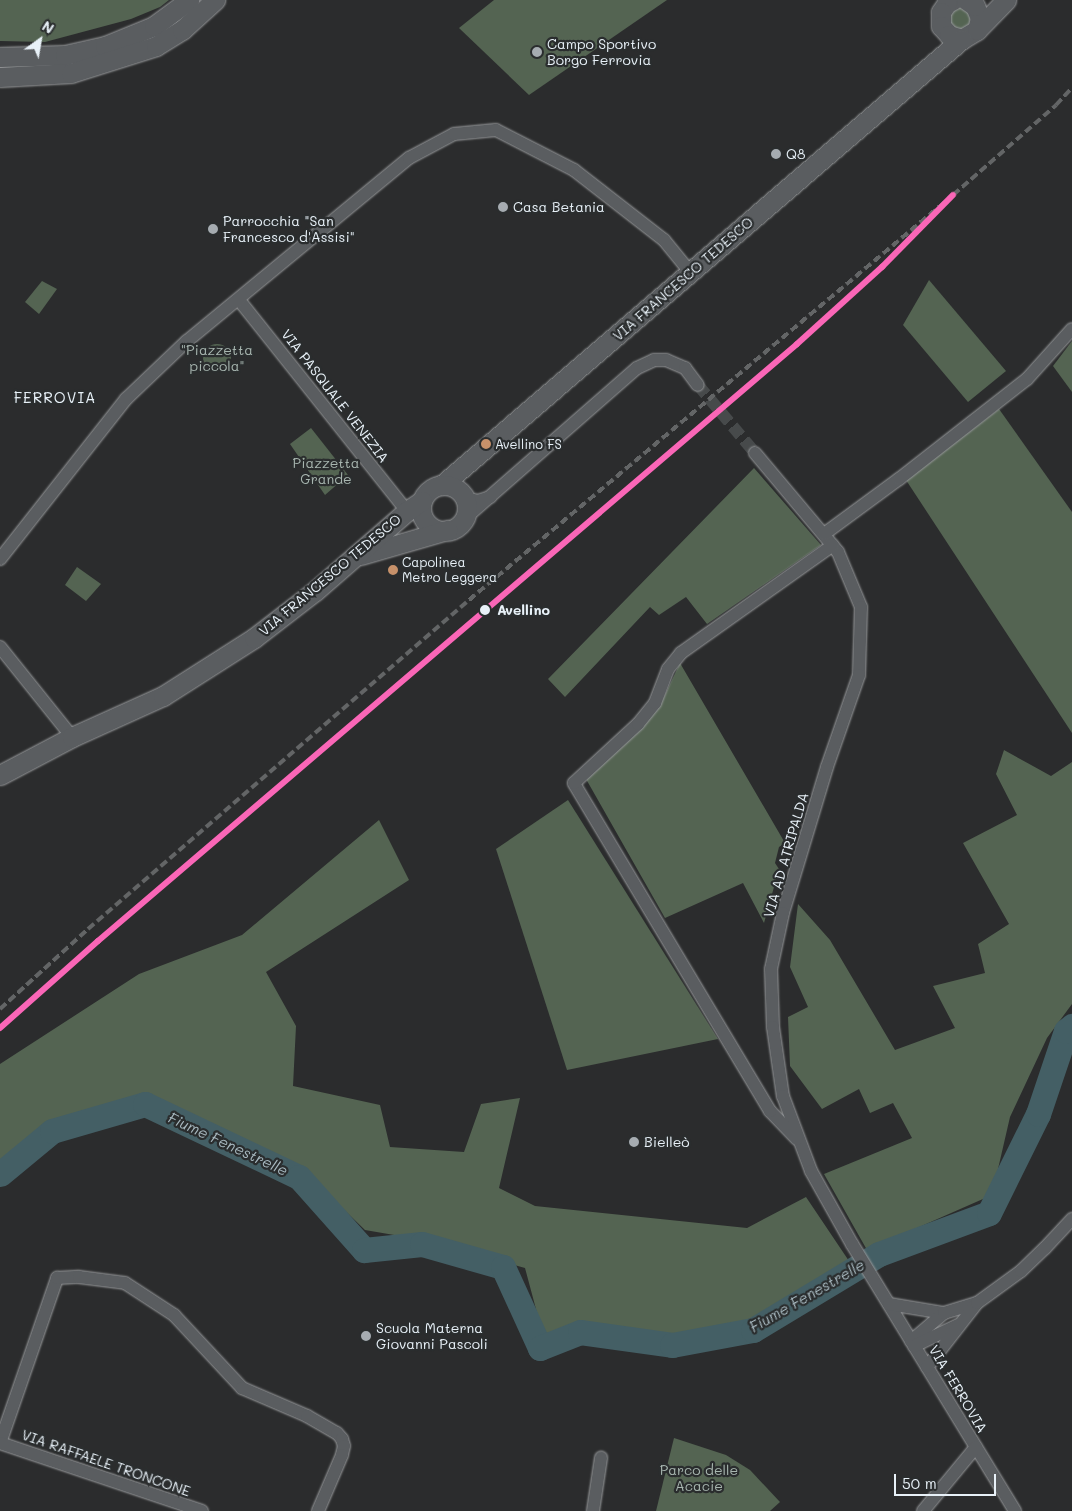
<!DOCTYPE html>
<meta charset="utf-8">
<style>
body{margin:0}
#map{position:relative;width:1072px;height:1511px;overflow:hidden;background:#2b2c2d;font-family:Mali,sans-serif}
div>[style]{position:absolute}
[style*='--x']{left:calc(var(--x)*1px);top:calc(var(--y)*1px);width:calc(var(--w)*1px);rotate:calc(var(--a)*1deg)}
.green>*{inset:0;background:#546452}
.round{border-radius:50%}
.river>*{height:25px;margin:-12.5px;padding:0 12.5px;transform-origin:12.5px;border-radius:12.5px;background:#445f65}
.street-tunnel>*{height:12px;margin-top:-6px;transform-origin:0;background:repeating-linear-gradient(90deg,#474a4b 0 12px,transparent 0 18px)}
.roads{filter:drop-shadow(0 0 1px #96989a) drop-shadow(0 0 1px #96989a)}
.street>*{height:12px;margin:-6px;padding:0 6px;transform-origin:6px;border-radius:6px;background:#5a5d60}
.secondary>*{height:19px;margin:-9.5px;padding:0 9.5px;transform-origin:9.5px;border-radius:9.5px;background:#5a5d60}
.secondary>.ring{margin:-9.5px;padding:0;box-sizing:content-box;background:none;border:19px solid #5a5d60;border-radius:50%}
.rail>*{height:4px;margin-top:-2px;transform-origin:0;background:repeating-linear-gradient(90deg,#636566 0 8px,transparent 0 12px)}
.rail-1>*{height:6px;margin:-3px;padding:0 3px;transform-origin:3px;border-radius:3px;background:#fa66b7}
.dots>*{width:14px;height:14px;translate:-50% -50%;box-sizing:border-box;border:2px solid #2a2d2e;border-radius:50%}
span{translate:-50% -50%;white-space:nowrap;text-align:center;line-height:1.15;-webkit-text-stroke:4.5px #2a2d2e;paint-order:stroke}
.bus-label{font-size:13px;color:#e8f1f8}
.left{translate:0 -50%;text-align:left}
.poi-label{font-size:14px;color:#e8f1f8}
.street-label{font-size:14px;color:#e8f1f8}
.park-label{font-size:14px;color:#a8b6b0}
.stop-label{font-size:14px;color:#e8f1f8;font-weight:700}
.neighbourhood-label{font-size:15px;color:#e8f1f8;letter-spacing:1px}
.water-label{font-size:15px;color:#a8b9c0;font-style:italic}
.north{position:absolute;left:15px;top:15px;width:50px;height:50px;-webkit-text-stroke:4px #2a2d2e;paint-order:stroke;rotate:32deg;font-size:14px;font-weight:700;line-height:20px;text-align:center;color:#e8f1f8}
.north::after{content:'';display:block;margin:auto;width:18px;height:22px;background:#e8f1f8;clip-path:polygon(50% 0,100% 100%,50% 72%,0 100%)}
.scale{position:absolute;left:894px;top:1474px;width:102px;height:22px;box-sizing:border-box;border:2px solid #e8f1f8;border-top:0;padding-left:6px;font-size:15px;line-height:18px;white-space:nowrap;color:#e8f1f8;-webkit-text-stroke:4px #2a2d2e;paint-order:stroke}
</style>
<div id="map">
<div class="green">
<i style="clip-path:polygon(0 0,169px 0,160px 7px,131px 19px,45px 42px,0 41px)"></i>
<i style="clip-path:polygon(494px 0,667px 0,529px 95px,459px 28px)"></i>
<i class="round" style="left:949px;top:8px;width:22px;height:22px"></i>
<i style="clip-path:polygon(929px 280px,1006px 371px,968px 402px,903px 325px)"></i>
<i style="clip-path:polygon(42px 281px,57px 289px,39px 314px,25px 302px)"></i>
<i style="clip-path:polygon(1072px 341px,1072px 392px,1053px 366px)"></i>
<i class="round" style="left:203px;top:344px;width:28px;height:28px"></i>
<i style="clip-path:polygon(999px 409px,1072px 512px,1072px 733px,906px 480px)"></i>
<i style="clip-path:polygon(311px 428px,348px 475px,325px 495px,290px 444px)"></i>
<i style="clip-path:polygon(754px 468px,821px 545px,707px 624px,686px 597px,659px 615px,650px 607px,565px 697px,548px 679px)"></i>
<i style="clip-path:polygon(77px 567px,101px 584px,86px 601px,65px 585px)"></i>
<i style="clip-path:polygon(680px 663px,785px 843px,779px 847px,775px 863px,779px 869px,764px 923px,743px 883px,665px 918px,586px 779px,661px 703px)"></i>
<i style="clip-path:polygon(1004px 750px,1051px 776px,1072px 762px,1072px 1004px,1047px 1038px,1010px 1117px,992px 1195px,867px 1250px,824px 1174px,912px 1138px,893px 1103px,870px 1113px,859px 1089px,822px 1109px,790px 1066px,788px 1017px,808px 1007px,790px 967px,798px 904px,830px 940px,895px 1050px,955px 1028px,933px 986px,985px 973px,978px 944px,1009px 924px,963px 843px,1017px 815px,996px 774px)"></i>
<i style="clip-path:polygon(568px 800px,718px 1039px,567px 1070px,496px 849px)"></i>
<i style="clip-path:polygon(379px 820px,409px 880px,266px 972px,296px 1026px,293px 1086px,380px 1105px,390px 1147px,464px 1152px,481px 1104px,520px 1098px,499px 1188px,535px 1206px,747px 1228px,806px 1197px,851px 1264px,752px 1324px,676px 1341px,581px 1327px,544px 1339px,525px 1268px,429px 1241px,365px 1230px,305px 1172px,148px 1102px,55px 1127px,0 1170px,0 1064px,139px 974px,242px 935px)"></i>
<i style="clip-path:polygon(674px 1438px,726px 1455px,750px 1470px,780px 1502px,770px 1511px,656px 1511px)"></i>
</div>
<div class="river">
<i style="--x:0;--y:1174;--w:67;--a:-39.6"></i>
<i style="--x:52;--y:1131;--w:97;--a:-16.2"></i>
<i style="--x:145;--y:1104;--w:170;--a:25.4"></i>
<i style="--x:299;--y:1177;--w:98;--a:48.3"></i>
<i style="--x:364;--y:1250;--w:58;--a:-5.9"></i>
<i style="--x:422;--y:1244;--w:84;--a:15.9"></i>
<i style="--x:503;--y:1267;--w:89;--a:65.4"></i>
<i style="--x:540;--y:1348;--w:43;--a:-21.8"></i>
<i style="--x:580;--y:1332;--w:93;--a:8"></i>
<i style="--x:672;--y:1345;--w:82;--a:-10.5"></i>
<i style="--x:753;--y:1330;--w:147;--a:-31.1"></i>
<i style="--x:879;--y:1254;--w:117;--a:-20.4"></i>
<i style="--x:989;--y:1213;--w:110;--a:-63.7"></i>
<i style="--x:1038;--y:1114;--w:88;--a:-71.4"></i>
<i style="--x:1066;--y:1031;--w:8;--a:-40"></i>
</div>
<div class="street-tunnel">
<i style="--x:698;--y:385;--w:89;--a:50"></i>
</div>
<div class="roads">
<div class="street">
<i style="--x:239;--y:300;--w:270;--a:51.5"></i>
<i style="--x:755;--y:453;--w:129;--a:50"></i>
<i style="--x:838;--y:552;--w:60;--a:67.3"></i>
<i style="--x:861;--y:607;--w:68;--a:91.7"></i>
<i style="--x:859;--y:675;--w:97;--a:109.2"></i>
<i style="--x:827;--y:767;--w:152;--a:106.8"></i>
<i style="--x:783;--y:913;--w:57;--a:102.1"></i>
<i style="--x:771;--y:969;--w:58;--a:88"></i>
<i style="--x:773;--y:1027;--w:70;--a:81.8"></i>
<i style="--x:783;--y:1096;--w:80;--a:69.5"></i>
<i style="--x:811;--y:1171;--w:84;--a:60.7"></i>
<i style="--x:852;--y:1244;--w:313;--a:58.6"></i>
<i style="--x:465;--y:498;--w:13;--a:13"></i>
<i style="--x:478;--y:501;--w:13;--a:-18"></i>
<i style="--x:462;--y:521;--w:232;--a:-41.2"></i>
<i style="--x:637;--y:368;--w:19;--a:-25"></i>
<i style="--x:654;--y:360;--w:12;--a:0"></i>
<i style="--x:666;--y:360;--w:21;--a:23"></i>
<i style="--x:685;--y:368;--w:21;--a:53"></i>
<i style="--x:824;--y:534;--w:93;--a:-36.3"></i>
<i style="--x:899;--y:479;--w:162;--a:-38"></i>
<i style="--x:1027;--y:379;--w:67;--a:-48"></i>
<i style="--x:0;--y:559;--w:204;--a:-51.8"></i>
<i style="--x:126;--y:399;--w:84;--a:-43.6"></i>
<i style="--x:187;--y:341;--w:288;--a:-39.5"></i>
<i style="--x:409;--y:158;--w:51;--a:-28.1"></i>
<i style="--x:454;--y:134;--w:42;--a:-5.4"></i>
<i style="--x:496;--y:130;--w:88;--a:27.1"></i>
<i style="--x:574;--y:170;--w:114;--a:37.9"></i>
<i style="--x:664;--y:240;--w:41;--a:50.9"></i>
<i style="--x:0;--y:647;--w:115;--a:51.3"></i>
<i style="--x:797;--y:1139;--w:39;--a:-134"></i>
<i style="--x:770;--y:1111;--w:382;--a:-120.9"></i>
<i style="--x:574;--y:783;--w:87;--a:-42.7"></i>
<i style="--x:638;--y:724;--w:27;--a:-51"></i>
<i style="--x:655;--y:703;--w:36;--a:-69"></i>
<i style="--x:668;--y:669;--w:21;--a:-51"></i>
<i style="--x:681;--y:653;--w:186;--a:-35.4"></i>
<i style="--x:889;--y:1304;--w:56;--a:9.3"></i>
<i style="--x:911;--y:1341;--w:43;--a:-40.3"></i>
<i style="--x:944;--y:1313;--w:34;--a:-17"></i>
<i style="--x:914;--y:1346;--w:49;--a:-25.5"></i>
<i style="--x:927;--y:1367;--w:81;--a:-52"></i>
<i style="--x:977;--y:1303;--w:54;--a:-36"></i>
<i style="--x:1021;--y:1271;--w:33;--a:-44"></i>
<i style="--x:1045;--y:1248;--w:40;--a:-47"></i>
<i style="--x:0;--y:1443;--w:175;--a:-70.9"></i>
<i style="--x:57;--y:1278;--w:22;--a:-3"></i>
<i style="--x:79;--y:1277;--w:46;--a:7.4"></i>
<i style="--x:125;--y:1283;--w:59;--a:33.1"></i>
<i style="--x:174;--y:1315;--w:100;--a:47"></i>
<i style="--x:242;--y:1388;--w:71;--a:23.3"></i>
<i style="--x:307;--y:1416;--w:34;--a:30"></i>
<i style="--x:337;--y:1433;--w:8;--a:50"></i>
<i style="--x:342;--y:1439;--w:7;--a:74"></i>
<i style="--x:344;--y:1446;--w:9;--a:103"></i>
<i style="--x:342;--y:1455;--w:61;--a:113.2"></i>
<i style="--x:0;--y:1443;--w:213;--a:18.6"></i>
<i style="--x:593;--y:1511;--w:54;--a:-81.4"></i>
<i style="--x:923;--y:1511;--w:83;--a:-50.4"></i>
</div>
<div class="secondary">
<i style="--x:953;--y:0;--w:7;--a:153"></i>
<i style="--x:947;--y:3;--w:11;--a:124"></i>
<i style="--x:941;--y:12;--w:14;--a:90"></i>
<i style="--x:941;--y:26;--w:12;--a:48"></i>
<i style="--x:949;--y:35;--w:14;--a:17"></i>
<i style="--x:962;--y:39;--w:17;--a:-31"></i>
<i style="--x:977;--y:30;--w:12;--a:-76"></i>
<i style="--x:980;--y:18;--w:13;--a:-113"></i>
<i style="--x:975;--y:6;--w:11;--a:-146"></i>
<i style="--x:977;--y:30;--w:42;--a:-46"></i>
<i style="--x:0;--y:57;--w:65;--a:-1.8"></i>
<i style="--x:65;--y:55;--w:41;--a:-12.7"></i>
<i style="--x:105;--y:46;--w:53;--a:-22.2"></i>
<i style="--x:154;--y:26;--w:44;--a:-36.6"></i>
<i style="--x:0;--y:77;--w:71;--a:-3.2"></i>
<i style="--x:71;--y:73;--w:89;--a:-17.6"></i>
<i style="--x:156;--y:46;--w:31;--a:-32"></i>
<i style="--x:182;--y:30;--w:45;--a:-42.3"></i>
<i style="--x:442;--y:485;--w:685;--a:-40.62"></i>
<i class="ring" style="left:421px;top:485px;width:27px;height:27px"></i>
<i style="--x:361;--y:555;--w:90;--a:-16.2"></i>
<i style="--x:0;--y:775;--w:81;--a:-27.8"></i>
<i style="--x:72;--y:737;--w:100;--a:-24.3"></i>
<i style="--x:163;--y:696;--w:108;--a:-32.5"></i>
<i style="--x:254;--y:638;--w:77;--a:-37.6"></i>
<i style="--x:315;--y:591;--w:122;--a:-41"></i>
<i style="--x:407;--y:511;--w:18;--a:-34"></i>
</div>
</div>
<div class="rail">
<i style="--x:0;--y:1009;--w:119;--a:-42.3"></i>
<i style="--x:88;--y:929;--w:503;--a:-40.81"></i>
<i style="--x:469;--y:600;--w:631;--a:-39.92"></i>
<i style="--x:953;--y:195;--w:137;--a:-41.1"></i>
<i style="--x:1056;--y:105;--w:23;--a:-47"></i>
</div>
<div class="rail-1">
<i style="--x:0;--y:1028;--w:131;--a:-41.6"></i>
<i style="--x:98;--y:941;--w:919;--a:-40.5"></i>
<i style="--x:797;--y:344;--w:115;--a:-42.2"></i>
<i style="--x:882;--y:267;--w:101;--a:-45.4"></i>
</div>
<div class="dots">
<i style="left:537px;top:52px;background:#a6acb1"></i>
<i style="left:776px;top:154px;background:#a6acb1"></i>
<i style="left:503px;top:207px;background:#a6acb1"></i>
<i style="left:213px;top:229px;background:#a6acb1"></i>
<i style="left:486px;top:444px;background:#c7916a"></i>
<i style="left:393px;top:570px;background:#c7916a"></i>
<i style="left:485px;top:610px;background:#e8f1f8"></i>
<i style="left:634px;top:1142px;background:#a6acb1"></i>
<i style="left:366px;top:1336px;background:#a6acb1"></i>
</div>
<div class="bus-label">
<span class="left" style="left:495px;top:444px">Avellino FS</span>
<span class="left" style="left:402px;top:570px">Capolinea<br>Metro Leggera</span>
</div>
<div class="poi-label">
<span class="left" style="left:547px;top:52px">Campo Sportivo<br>Borgo Ferrovia</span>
<span class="left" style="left:786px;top:154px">Q8</span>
<span class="left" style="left:513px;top:207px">Casa Betania</span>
<span class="left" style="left:223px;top:229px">Parrocchia "San<br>Francesco d'Assisi"</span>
<span class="left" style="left:644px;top:1142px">Bielleò</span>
<span class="left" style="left:376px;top:1336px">Scuola Materna<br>Giovanni Pascoli</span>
</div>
<div class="street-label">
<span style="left:683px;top:279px;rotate:-41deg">VIA FRANCESCO TEDESCO</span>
<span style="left:335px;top:396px;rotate:52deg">VIA PASQUALE VENEZIA</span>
<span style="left:330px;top:575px;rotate:-40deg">VIA FRANCESCO TEDESCO</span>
<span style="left:786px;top:855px;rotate:-74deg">VIA AD ATRIPALDA</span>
<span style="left:958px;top:1389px;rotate:59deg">VIA FERROVIA</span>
<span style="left:106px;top:1463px;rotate:19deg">VIA RAFFAELE TRONCONE</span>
</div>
<div class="park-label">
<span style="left:217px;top:358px">"Piazzetta<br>piccola"</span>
<span style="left:326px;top:471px">Piazzetta<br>Grande</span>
<span style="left:699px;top:1478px">Parco delle<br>Acacie</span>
</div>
<div class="stop-label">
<span class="left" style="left:497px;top:610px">Avellino</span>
</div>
<div class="neighbourhood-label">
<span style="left:55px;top:398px">FERROVIA</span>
</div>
<div class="water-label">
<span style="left:228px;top:1144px;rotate:25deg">Fiume Fenestrelle</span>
<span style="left:807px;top:1296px;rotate:-30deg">Fiume Fenestrelle</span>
</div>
<div class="north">N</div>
<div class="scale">50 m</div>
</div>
